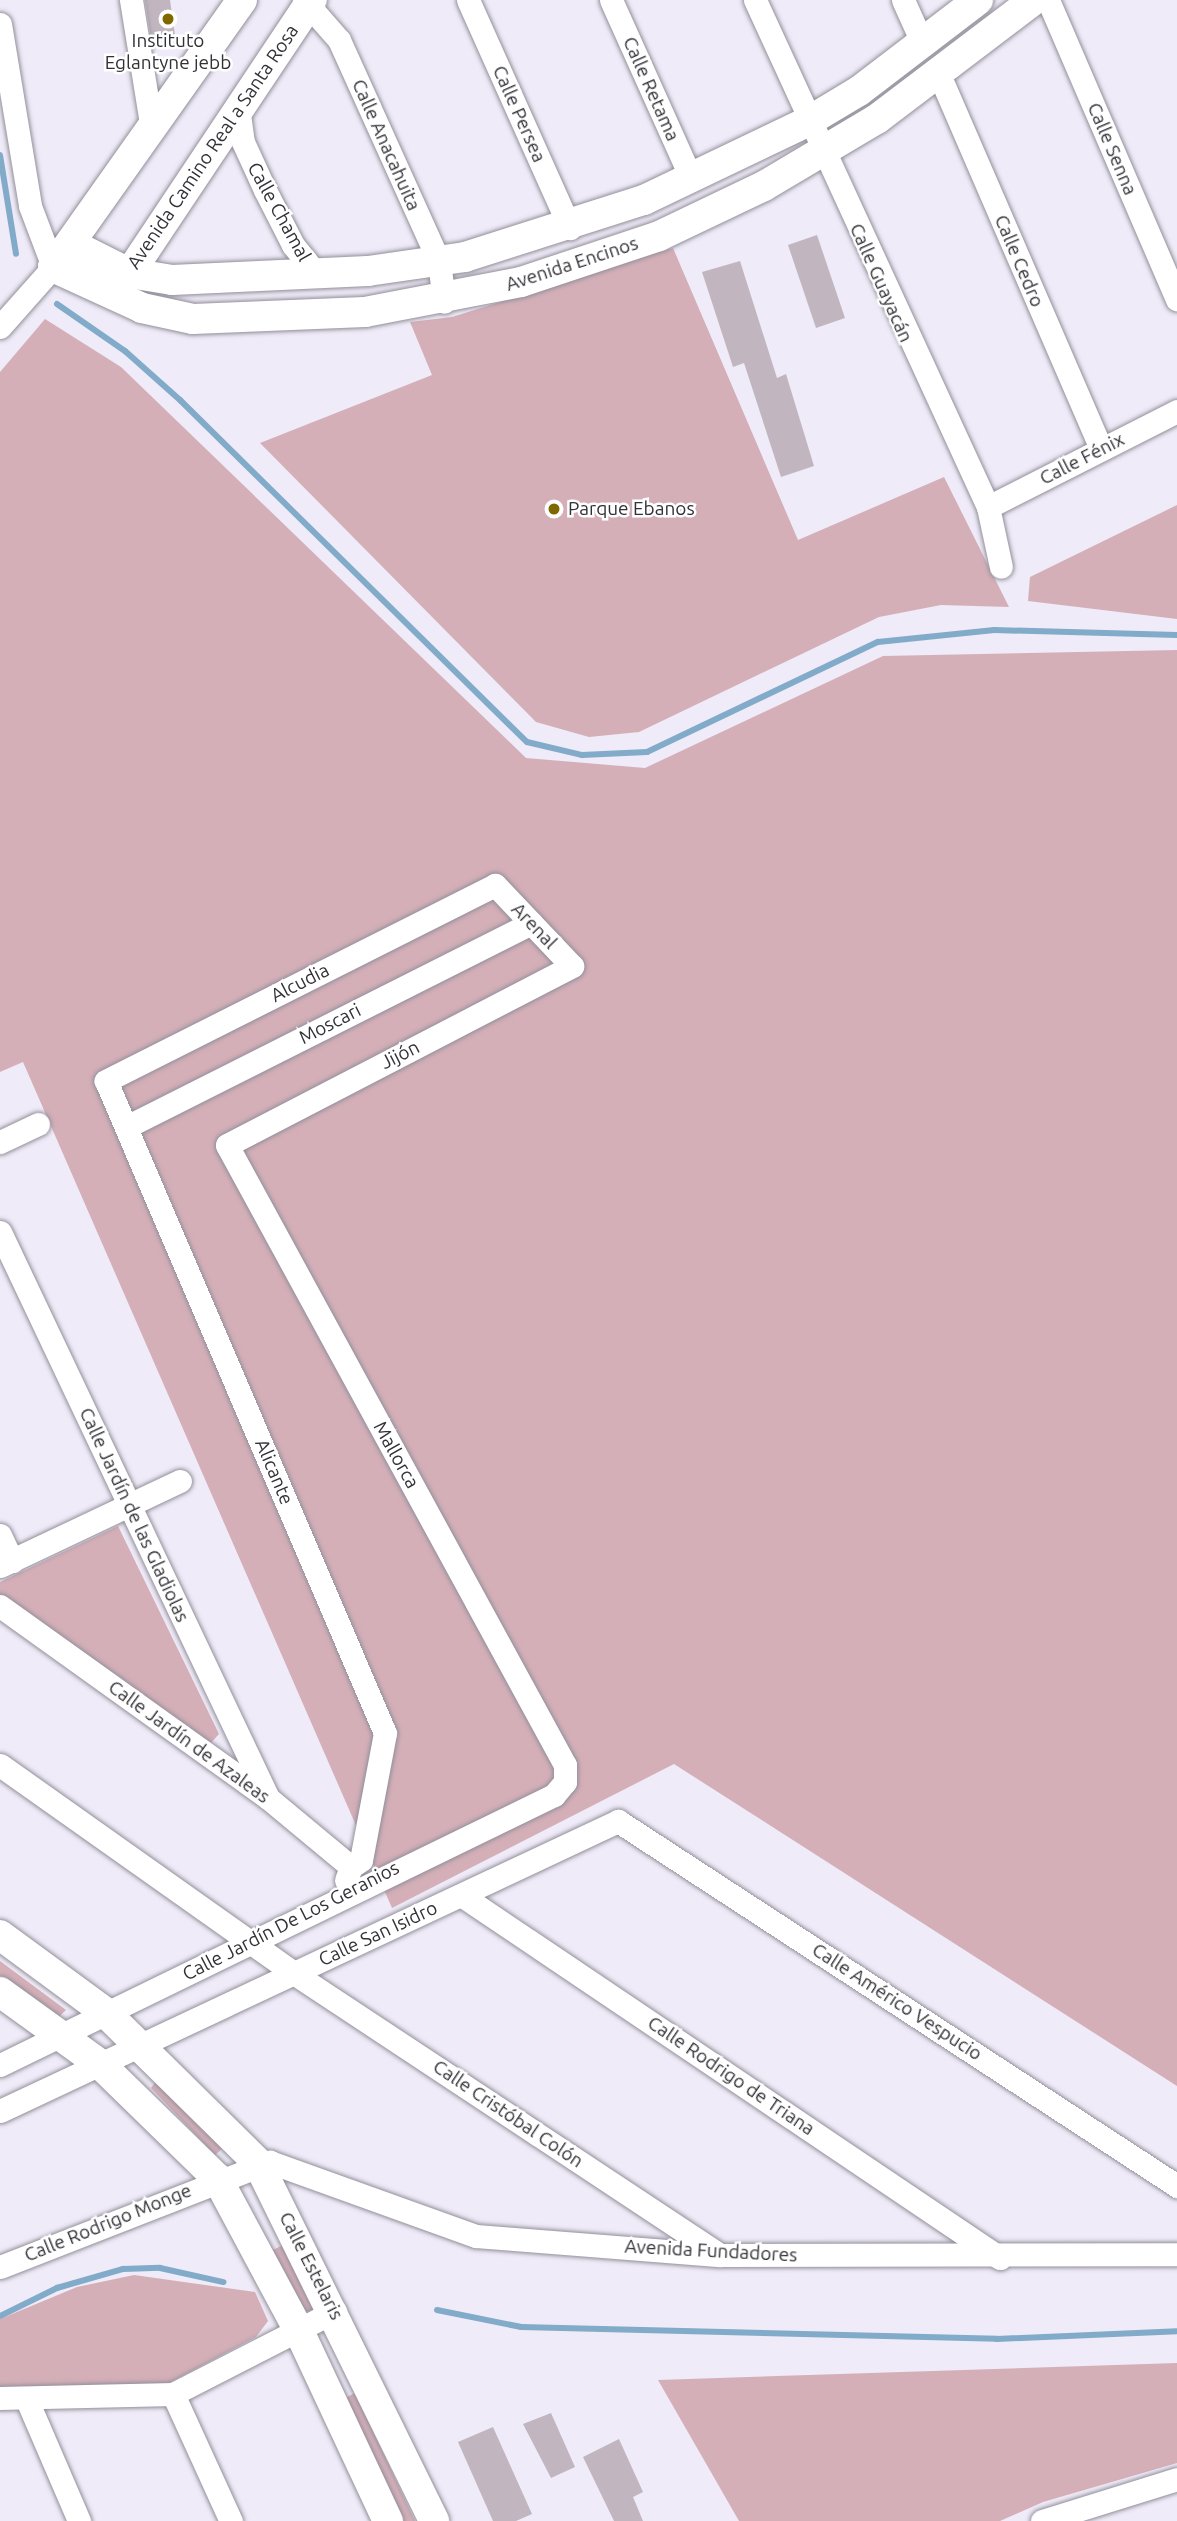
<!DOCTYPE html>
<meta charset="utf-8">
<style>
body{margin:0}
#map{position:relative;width:1177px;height:2521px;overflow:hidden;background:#efebf8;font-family:Ubuntu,sans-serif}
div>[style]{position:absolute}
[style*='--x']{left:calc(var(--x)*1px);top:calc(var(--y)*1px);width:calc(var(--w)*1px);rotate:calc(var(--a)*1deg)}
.green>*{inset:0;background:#d4afb8}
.stream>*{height:6px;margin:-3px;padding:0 3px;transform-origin:3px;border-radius:3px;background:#81abc9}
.building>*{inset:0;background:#c1b6bf}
.roads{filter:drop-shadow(0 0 2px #928f9a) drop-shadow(0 0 2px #928f9a)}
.minor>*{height:23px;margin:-11.5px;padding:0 11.5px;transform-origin:11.5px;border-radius:11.5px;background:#fff}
.tertiary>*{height:30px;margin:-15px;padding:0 15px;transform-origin:15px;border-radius:15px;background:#fff}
.dots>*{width:19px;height:19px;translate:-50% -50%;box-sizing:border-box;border:4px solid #fff;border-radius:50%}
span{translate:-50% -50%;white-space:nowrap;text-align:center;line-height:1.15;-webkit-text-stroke:5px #fff;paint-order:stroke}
.poi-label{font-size:19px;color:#323136}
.left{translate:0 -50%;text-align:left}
.street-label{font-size:19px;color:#323136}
</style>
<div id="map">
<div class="green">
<i style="clip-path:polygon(673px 248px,798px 540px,944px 477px,1009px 607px,941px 605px,879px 617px,639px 732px,589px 737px,536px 722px,260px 443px,432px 375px,410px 322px,452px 317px)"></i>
<i style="clip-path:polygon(45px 319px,121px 367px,526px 758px,645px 768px,883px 656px,1177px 650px,1177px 2086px,674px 1764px,392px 1908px,23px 1062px,0 1072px,0 372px)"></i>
<i style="clip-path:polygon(1177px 505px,1177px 619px,1028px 601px,1030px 577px)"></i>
<i style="clip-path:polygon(118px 1526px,219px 1734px,209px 1745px,0 1596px,0 1582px)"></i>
<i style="clip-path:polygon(0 1961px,66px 2010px,52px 2023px,0 1986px)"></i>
<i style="clip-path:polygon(157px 2080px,223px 2148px,215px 2155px,151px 2088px)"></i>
<i style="clip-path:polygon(283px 2245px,318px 2308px,306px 2312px,273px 2250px)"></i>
<i style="clip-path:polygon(134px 2275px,255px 2292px,268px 2321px,256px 2337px,165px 2385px,0 2387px,0 2319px,77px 2287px)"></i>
<i style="clip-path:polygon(1177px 2363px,1177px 2463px,1043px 2502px,1000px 2521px,739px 2521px,658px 2380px)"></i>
<i style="clip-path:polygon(355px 2393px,415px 2521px,401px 2521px,343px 2399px)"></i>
</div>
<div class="stream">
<i style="--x:0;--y:155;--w:100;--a:80.8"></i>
<i style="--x:57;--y:304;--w:83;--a:34.7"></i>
<i style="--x:125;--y:351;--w:74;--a:41.7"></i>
<i style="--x:180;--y:400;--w:487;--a:44.6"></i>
<i style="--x:527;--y:742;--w:57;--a:13.3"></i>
<i style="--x:582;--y:755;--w:65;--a:-2.6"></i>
<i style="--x:647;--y:752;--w:256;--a:-25.5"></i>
<i style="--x:878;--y:642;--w:117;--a:-5.9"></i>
<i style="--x:994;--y:630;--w:183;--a:1.6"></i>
<i style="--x:437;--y:2310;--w:86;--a:11.4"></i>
<i style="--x:521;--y:2327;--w:476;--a:1.4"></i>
<i style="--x:997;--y:2339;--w:180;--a:-2.5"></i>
<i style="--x:0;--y:2316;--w:64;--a:-26.2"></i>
<i style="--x:57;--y:2288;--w:69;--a:-16.1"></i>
<i style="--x:123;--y:2269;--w:37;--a:-2"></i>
<i style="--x:160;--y:2268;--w:65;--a:12.5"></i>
</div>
<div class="building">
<i style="clip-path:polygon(145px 0,170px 0,175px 35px,151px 38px)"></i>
<i style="clip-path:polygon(817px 235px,845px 318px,816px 328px,788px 245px)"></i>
<i style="clip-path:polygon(740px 261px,777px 378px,786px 374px,814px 466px,781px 477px,744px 363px,733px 367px,702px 272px)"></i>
<i style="clip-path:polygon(551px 2413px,575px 2467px,551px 2478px,523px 2424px)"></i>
<i style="clip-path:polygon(493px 2427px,532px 2514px,516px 2521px,493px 2521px,458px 2442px)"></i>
<i style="clip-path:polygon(619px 2439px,643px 2492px,633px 2497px,643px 2521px,614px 2521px,583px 2457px)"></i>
</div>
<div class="roads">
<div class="minor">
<i style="--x:131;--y:0;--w:132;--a:80.8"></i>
<i style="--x:304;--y:0;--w:53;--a:48.8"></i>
<i style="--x:339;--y:40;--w:243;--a:65.7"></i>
<i style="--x:439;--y:261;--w:41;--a:83"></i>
<i style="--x:468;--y:0;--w:250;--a:65.9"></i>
<i style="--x:611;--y:0;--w:195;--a:65.8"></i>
<i style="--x:755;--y:0;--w:558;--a:65.32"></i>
<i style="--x:988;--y:507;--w:61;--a:77.8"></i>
<i style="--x:903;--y:0;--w:46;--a:65.7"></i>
<i style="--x:1048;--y:0;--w:326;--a:66.7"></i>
<i style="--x:0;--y:24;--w:184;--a:80.6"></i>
<i style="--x:30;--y:206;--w:65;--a:69.3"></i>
<i style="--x:53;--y:267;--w:80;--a:131.5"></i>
<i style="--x:938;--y:72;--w:411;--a:66.6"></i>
<i style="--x:238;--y:107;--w:35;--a:82"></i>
<i style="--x:243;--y:142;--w:53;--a:65.4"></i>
<i style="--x:265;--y:190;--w:62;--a:63"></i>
<i style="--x:293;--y:245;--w:36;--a:51"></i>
<i style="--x:988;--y:507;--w:212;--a:-26.9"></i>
<i style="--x:130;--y:1125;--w:449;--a:-26.7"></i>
<i style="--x:0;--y:1142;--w:42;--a:-25.3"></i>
<i style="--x:0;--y:1232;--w:626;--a:64.66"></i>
<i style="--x:0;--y:1535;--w:29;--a:65"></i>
<i style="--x:0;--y:1566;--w:199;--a:-25.3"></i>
<i style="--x:0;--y:1606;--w:330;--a:35.6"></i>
<i style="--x:268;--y:1798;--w:108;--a:39.7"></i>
<i style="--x:351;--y:1867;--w:14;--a:111"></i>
<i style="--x:0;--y:1765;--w:362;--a:35.3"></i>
<i style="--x:295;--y:1974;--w:506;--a:33.47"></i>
<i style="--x:461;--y:1895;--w:650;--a:33.96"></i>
<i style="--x:0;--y:2065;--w:616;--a:-25.98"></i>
<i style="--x:554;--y:1795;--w:17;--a:-50"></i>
<i style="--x:565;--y:1782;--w:17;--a:-90"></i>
<i style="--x:565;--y:1765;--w:706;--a:-118.6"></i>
<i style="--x:227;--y:1145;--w:389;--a:-27.4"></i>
<i style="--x:572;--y:966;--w:112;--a:-133.5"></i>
<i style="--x:495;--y:885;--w:436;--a:153.3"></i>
<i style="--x:106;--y:1081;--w:709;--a:66.83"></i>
<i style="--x:385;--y:1733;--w:129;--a:100.7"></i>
<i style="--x:361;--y:1860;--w:12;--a:145"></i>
<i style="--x:0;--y:2111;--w:683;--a:-25.14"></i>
<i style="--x:618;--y:1821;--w:668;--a:33.14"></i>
<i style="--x:0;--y:2267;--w:290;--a:-21.3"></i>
<i style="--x:270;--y:2162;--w:219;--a:19.8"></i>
<i style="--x:476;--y:2236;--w:245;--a:4.5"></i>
<i style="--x:720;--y:2255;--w:457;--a:-0.1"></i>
<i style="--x:173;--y:2394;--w:140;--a:65.5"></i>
<i style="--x:0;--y:2398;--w:173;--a:-1.3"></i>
<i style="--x:173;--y:2394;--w:182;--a:-27.1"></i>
<i style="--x:27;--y:2400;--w:132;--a:66.7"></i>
<i style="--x:1042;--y:2521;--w:141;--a:-17.3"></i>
</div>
<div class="tertiary">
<i style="--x:242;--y:0;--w:327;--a:125.3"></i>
<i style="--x:53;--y:267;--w:98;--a:24.7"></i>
<i style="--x:142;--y:308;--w:52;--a:12.2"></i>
<i style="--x:193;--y:319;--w:172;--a:-2.3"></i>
<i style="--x:365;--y:312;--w:159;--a:-10.9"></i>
<i style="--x:521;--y:282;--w:145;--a:-18.4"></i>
<i style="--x:659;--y:236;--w:116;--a:-25.5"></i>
<i style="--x:764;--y:186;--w:131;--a:-30.7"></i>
<i style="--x:877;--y:119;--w:197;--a:-37.2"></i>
<i style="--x:71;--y:244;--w:65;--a:26.6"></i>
<i style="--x:129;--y:273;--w:44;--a:9.2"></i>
<i style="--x:172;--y:280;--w:196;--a:-2.6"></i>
<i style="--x:368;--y:271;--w:98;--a:-8.2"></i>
<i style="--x:465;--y:257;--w:188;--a:-17.7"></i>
<i style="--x:644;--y:200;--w:183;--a:-25.6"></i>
<i style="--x:809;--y:121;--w:58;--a:-31"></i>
<i style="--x:859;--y:91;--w:150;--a:-37.4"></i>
<i style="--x:121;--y:286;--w:344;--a:-56.3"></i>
<i style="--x:0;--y:1935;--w:132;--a:36.3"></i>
<i style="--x:106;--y:2013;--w:214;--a:44.6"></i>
<i style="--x:258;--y:2163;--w:399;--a:63.8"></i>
<i style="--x:0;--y:1992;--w:123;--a:35.8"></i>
<i style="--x:100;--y:2064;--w:163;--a:44.3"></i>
<i style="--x:217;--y:2178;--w:171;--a:61.8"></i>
<i style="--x:298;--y:2329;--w:212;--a:64.9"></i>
</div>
</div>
<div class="dots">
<i style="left:168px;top:19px;background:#7f6800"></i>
<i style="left:554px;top:509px;background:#7f6800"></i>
</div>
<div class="poi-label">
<span style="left:168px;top:52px">Instituto<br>Eglantyne jebb</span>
<span class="left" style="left:568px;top:509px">Parque Ebanos</span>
</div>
<div class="street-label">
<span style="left:651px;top:89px;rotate:66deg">Calle Retama</span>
<span style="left:519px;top:114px;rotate:66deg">Calle Persea</span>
<span style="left:386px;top:145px;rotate:66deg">Calle Anacahuita</span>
<span style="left:213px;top:147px;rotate:-56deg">Avenida Camino Real a Santa Rosa</span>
<span style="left:1112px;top:149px;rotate:67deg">Calle Senna</span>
<span style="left:279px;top:212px;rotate:61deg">Calle Chamal</span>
<span style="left:1019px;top:261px;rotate:67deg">Calle Cedro</span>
<span style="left:572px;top:264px;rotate:-18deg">Avenida Encinos</span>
<span style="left:881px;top:283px;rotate:66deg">Calle Guayacán</span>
<span style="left:1082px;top:459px;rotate:-27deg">Calle Fénix</span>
<span style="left:534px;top:926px;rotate:46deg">Arenal</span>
<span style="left:300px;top:983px;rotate:-27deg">Alcudia</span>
<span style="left:330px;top:1024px;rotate:-27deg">Moscari</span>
<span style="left:400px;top:1055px;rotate:-27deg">Jijón</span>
<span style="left:396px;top:1455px;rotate:61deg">Mallorca</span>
<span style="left:274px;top:1472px;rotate:67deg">Alicante</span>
<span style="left:134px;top:1515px;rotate:65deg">Calle Jardín de las Gladiolas</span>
<span style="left:189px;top:1742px;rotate:36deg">Calle Jardín de Azaleas</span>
<span style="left:291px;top:1921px;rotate:-27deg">Calle Jardín De Los Geranios</span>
<span style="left:378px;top:1934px;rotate:-25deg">Calle San Isidro</span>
<span style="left:897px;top:2002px;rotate:33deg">Calle Américo Vespucio</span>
<span style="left:731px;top:2076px;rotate:34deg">Calle Rodrigo de Triana</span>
<span style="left:508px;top:2114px;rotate:34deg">Calle Cristóbal Colón</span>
<span style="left:108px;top:2223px;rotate:-22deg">Calle Rodrigo Monge</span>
<span style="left:711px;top:2251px;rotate:3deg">Avenida Fundadores</span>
<span style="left:311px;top:2266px;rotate:63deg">Calle Estelaris</span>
</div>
</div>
